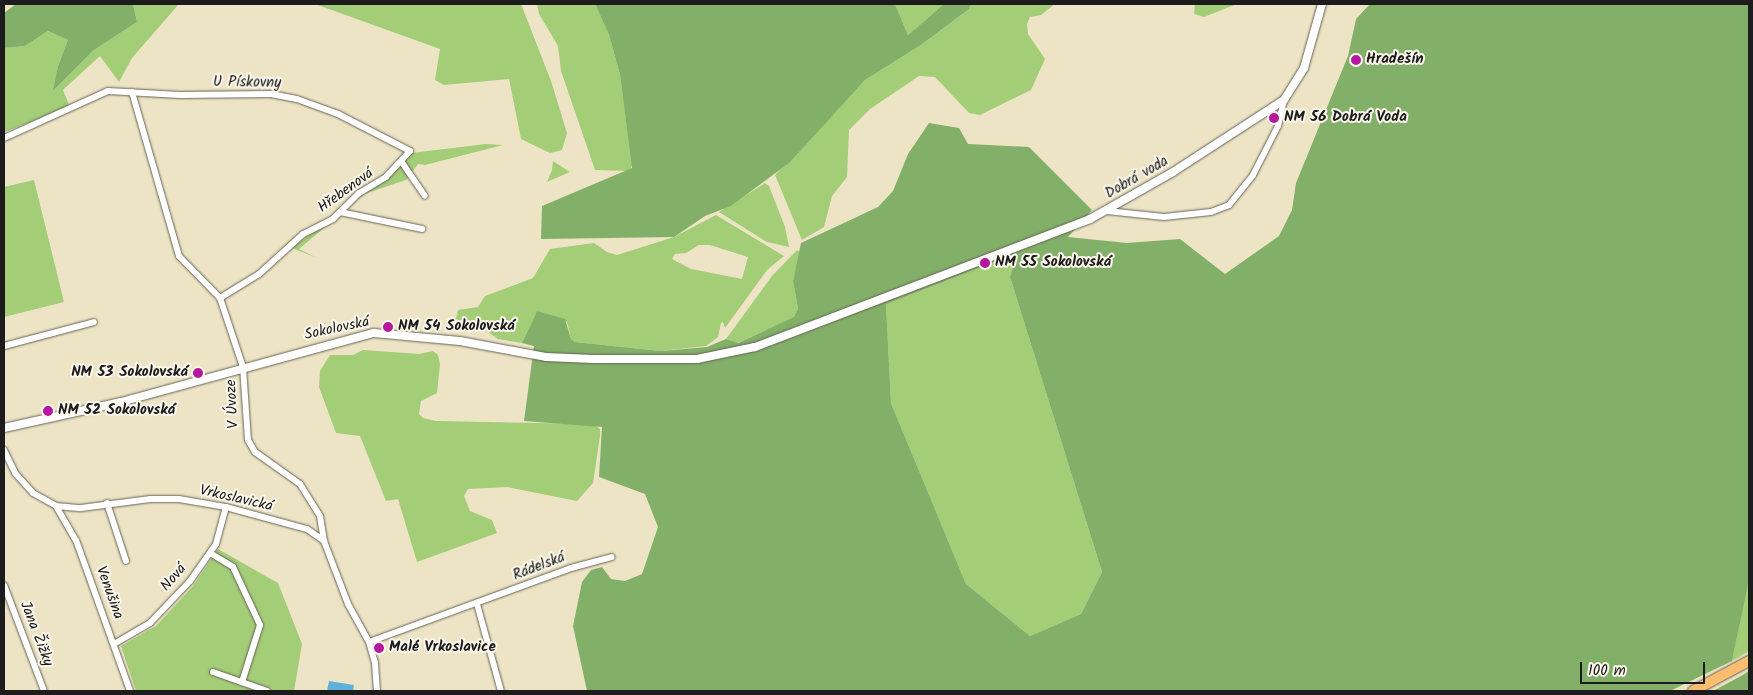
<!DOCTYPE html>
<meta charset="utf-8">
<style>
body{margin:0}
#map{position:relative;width:1753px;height:695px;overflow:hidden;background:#ede4c5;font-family:Kalam,sans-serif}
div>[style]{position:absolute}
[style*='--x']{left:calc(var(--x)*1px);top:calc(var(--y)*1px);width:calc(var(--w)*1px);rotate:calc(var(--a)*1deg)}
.green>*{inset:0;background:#a4cd78}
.forest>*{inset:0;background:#83b068}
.water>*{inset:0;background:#5eb1d9}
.roads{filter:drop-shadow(0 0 1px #656257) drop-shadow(0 0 1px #656257)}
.minor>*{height:6px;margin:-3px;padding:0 3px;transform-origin:3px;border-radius:3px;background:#fff}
.tertiary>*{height:8px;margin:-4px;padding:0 4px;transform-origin:4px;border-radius:4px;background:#fff}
.primary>*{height:10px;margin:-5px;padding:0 5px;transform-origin:5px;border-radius:5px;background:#fcbd6f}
.dots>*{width:14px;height:14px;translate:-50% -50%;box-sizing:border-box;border:2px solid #fbf7ec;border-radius:50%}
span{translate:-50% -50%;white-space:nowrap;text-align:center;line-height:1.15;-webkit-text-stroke:4px #fbf7ec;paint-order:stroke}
.poi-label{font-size:15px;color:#1c1c1c;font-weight:700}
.left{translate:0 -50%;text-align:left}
.right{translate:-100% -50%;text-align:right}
.street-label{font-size:15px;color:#1c1c1c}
.frame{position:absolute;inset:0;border:5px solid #1c1c1c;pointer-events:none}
.scale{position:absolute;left:1580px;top:662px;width:125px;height:22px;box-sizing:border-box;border:2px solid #1c1c1c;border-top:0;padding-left:6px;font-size:15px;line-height:18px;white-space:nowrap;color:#1c1c1c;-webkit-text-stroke:4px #fbf7ec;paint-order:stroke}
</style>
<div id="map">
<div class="green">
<i style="clip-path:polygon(133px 4px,179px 4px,132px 58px,119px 82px,100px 56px,63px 90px,70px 107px,4px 132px,4px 48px,25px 46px,48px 31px,68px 40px,58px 66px,54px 90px,94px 50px,137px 22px)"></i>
<i style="clip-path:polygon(315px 4px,521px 4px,551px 81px,567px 133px,562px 150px,550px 153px,521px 139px,509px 79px,444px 85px,435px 80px,440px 49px)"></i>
<i style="clip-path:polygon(537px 4px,595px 4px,609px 35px,620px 75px,632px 164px,630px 171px,595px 170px,561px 71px,558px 46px,539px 14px)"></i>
<i style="clip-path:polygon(895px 4px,944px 4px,908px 35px)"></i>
<i style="clip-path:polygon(971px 4px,1055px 4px,1041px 15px,1030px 17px,1027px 24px,1028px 34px,1045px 59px,1031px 90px,980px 115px,969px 113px,935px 77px,919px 76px,870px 109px,849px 130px,847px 177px,832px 196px,824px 227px,802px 240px,775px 175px,865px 80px,921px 45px,969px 9px)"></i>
<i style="clip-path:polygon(1195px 4px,1237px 4px,1204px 17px,1194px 14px)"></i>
<i style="clip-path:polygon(486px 144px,503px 145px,425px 165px,418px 164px,406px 180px,364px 194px,299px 249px,317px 258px,292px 248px,351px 202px,388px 178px,411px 153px)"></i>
<i style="clip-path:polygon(553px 161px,570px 172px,547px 182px,552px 170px)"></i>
<i style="clip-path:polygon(34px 180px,64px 302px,4px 317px,4px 187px)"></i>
<i style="clip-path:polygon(765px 183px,769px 186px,785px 227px,789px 247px,767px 242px,719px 212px)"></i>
<i style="clip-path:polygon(evenodd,716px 215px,784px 256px,767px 270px,725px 328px,723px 322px,721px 323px,718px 337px,706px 346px,661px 351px,575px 342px,571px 339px,567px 322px,537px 311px,522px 343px,498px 339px,485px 330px,456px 319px,458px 310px,478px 307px,485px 296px,533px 278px,550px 249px,594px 243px,607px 252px,617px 255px,674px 237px,716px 215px,699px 245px,710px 245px,748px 257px,742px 279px,691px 269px,672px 259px,675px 254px,686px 253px,699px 245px)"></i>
<i style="clip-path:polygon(797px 250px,800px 252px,793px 281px,798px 309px,795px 317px,737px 343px,726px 339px,772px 276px)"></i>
<i style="clip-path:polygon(1017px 253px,1010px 277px,1102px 572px,1081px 614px,1030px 636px,966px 584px,891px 403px,886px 304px)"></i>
<i style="clip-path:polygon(363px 350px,419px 354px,433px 351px,438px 355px,440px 364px,437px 393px,421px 401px,419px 414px,423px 418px,436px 421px,593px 424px,600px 429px,600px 436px,593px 483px,577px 501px,507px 487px,468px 489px,464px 496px,470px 511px,492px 520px,497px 533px,417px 562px,398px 499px,386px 501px,360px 436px,336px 433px,319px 387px,320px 371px,330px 355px,353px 355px)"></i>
<i style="clip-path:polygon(218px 549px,278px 583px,302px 644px,294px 691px,136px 691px,121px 646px,156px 626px,193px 586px)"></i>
<i style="clip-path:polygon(1749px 579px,1749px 651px,1732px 661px,1747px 584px)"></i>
</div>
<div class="forest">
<i style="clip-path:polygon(16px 4px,133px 4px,137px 22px,94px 50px,53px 91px,58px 66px,68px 40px,48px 31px,25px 46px,4px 48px,4px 13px)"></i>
<i style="clip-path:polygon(595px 4px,895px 4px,908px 35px,944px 4px,971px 4px,969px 9px,921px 45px,865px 80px,789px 163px,731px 206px,705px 216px,674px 237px,541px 239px,542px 206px,632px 168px,620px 75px,609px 35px)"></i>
<i style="clip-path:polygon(evenodd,1370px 4px,1749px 4px,1749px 579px,1732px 661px,1670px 691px,587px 691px,573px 626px,582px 582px,591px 570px,602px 567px,611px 579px,625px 581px,642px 574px,658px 527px,645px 494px,599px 477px,602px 427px,524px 421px,534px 346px,522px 343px,537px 311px,565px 319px,571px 339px,575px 342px,661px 351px,707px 347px,726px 339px,738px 343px,794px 317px,798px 309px,793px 281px,801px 243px,878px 207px,893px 191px,908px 154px,929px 123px,959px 128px,968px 144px,1029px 147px,1092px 210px,1068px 237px,1127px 243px,1180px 239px,1225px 274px,1279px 236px,1292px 210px,1296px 183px,1348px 56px,1356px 19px,1370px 4px,1017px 253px,1010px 277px,1102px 572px,1081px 614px,1030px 636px,966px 584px,891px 403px,886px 304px,1017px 253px)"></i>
<i style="clip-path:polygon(1749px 671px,1749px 691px,1713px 691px,1741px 676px)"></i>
</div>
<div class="water">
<i style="clip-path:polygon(329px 681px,354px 685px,353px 691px,327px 691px)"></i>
</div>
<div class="roads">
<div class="minor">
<i style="--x:132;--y:92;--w:171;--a:74"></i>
<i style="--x:179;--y:256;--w:59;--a:45.7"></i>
<i style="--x:220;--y:298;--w:73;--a:71.6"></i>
<i style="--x:243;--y:367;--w:73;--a:86.1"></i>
<i style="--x:248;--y:440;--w:14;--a:60"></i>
<i style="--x:255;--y:452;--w:55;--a:35.4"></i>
<i style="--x:300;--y:484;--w:38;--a:58"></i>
<i style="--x:320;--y:516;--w:25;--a:81"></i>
<i style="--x:4;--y:138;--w:114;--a:-24.3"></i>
<i style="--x:108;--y:91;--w:72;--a:3.2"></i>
<i style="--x:180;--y:95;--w:91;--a:-0.6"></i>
<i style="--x:271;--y:94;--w:26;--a:11"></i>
<i style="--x:297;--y:99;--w:44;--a:20.1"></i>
<i style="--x:338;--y:114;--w:81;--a:27.2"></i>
<i style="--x:410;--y:151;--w:35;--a:133"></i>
<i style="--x:386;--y:177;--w:31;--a:149"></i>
<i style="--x:359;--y:193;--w:37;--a:135"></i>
<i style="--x:333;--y:219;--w:34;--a:153"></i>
<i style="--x:303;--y:234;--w:59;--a:137.7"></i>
<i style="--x:259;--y:274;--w:46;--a:148.4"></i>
<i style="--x:401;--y:161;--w:42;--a:55.6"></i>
<i style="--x:1107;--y:211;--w:57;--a:6"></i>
<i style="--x:1164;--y:217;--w:47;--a:-6.1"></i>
<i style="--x:1211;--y:212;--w:19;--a:-21"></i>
<i style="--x:1229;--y:205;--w:38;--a:-51"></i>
<i style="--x:1253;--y:175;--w:55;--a:-63"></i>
<i style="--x:1278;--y:126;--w:27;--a:-77"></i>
<i style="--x:340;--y:212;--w:84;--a:11.7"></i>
<i style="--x:4;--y:346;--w:93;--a:-14.9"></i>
<i style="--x:4;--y:450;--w:25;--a:64"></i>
<i style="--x:15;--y:473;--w:27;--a:48"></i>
<i style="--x:33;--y:493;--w:26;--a:29"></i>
<i style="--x:56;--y:506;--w:25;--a:5"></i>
<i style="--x:81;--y:508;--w:70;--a:-7.4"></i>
<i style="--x:150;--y:499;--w:29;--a:0"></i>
<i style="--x:179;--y:499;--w:48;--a:9.7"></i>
<i style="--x:226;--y:507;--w:84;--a:15.2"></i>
<i style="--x:307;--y:529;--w:21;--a:35"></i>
<i style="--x:324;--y:541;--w:67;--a:69.1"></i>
<i style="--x:348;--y:604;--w:43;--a:61.1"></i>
<i style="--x:369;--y:642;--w:22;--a:74"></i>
<i style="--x:375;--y:663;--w:28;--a:86"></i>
<i style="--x:107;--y:503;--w:61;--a:71.9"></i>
<i style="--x:56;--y:506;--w:39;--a:60"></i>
<i style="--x:76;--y:540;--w:160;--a:70.3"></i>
<i style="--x:210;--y:553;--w:27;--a:31"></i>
<i style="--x:233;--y:567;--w:64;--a:65"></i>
<i style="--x:260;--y:625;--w:60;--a:107.5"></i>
<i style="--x:4;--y:585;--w:113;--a:69.3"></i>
<i style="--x:477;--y:604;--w:90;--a:74.6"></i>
<i style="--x:369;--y:642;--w:215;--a:-20.1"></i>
<i style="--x:571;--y:568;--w:42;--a:-15"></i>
<i style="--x:114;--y:644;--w:42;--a:-30.3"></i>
<i style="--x:150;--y:623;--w:58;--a:-46.4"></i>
<i style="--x:190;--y:581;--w:45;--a:-54.9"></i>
<i style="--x:216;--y:544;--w:38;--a:-75"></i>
<i style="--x:213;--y:672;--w:57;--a:19.4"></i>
</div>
<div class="tertiary">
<i style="--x:4;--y:428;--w:120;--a:-12.5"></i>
<i style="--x:121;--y:402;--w:262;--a:-15.3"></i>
<i style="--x:374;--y:333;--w:86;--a:5.3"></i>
<i style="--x:460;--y:341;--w:87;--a:10.5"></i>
<i style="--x:546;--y:357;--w:47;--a:2.4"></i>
<i style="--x:593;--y:359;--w:104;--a:0"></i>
<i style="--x:697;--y:359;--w:59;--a:-11.7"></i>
<i style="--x:755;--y:347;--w:359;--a:-20.9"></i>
<i style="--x:1090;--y:219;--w:95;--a:-29.5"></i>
<i style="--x:1173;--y:172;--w:132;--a:-33"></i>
<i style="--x:1284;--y:100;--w:38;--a:-58"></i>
<i style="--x:1304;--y:68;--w:66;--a:-74.3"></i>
</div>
<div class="primary">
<i style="--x:1693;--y:691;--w:64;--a:-28.2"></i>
</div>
</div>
<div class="dots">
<i style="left:1356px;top:60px;background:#b5179e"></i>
<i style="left:1274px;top:118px;background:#b5179e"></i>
<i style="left:985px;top:263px;background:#b5179e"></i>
<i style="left:388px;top:327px;background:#b5179e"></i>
<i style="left:198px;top:373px;background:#b5179e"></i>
<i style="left:48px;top:411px;background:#b5179e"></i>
<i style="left:379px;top:648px;background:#b5179e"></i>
</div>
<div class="poi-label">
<span class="left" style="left:1366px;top:60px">Hradešín</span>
<span class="left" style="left:1284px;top:118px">NM 56 Dobrá Voda</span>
<span class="left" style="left:995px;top:263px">NM 55 Sokolovská</span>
<span class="left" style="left:398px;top:327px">NM 54 Sokolovská</span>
<span class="right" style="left:188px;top:373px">NM 53 Sokolovská</span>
<span class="left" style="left:58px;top:411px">NM 52 Sokolovská</span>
<span class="left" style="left:389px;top:648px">Malé Vrkoslavice</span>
</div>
<div class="street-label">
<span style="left:247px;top:83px;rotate:1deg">U Pískovny</span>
<span style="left:1137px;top:178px;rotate:-30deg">Dobrá voda</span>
<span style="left:346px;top:191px;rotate:-36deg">Hřebenová</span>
<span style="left:337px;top:329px;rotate:-12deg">Sokolovská</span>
<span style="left:233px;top:404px;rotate:-93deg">V Úvoze</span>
<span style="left:236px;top:499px;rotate:13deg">Vrkoslavická</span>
<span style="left:539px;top:567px;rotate:-21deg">Rádelská</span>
<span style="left:174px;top:578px;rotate:-49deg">Nová</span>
<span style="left:109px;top:593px;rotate:70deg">Venušina</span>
<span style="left:36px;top:634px;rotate:69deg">Jana Žižky</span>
</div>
<div class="frame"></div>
<div class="scale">100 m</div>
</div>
